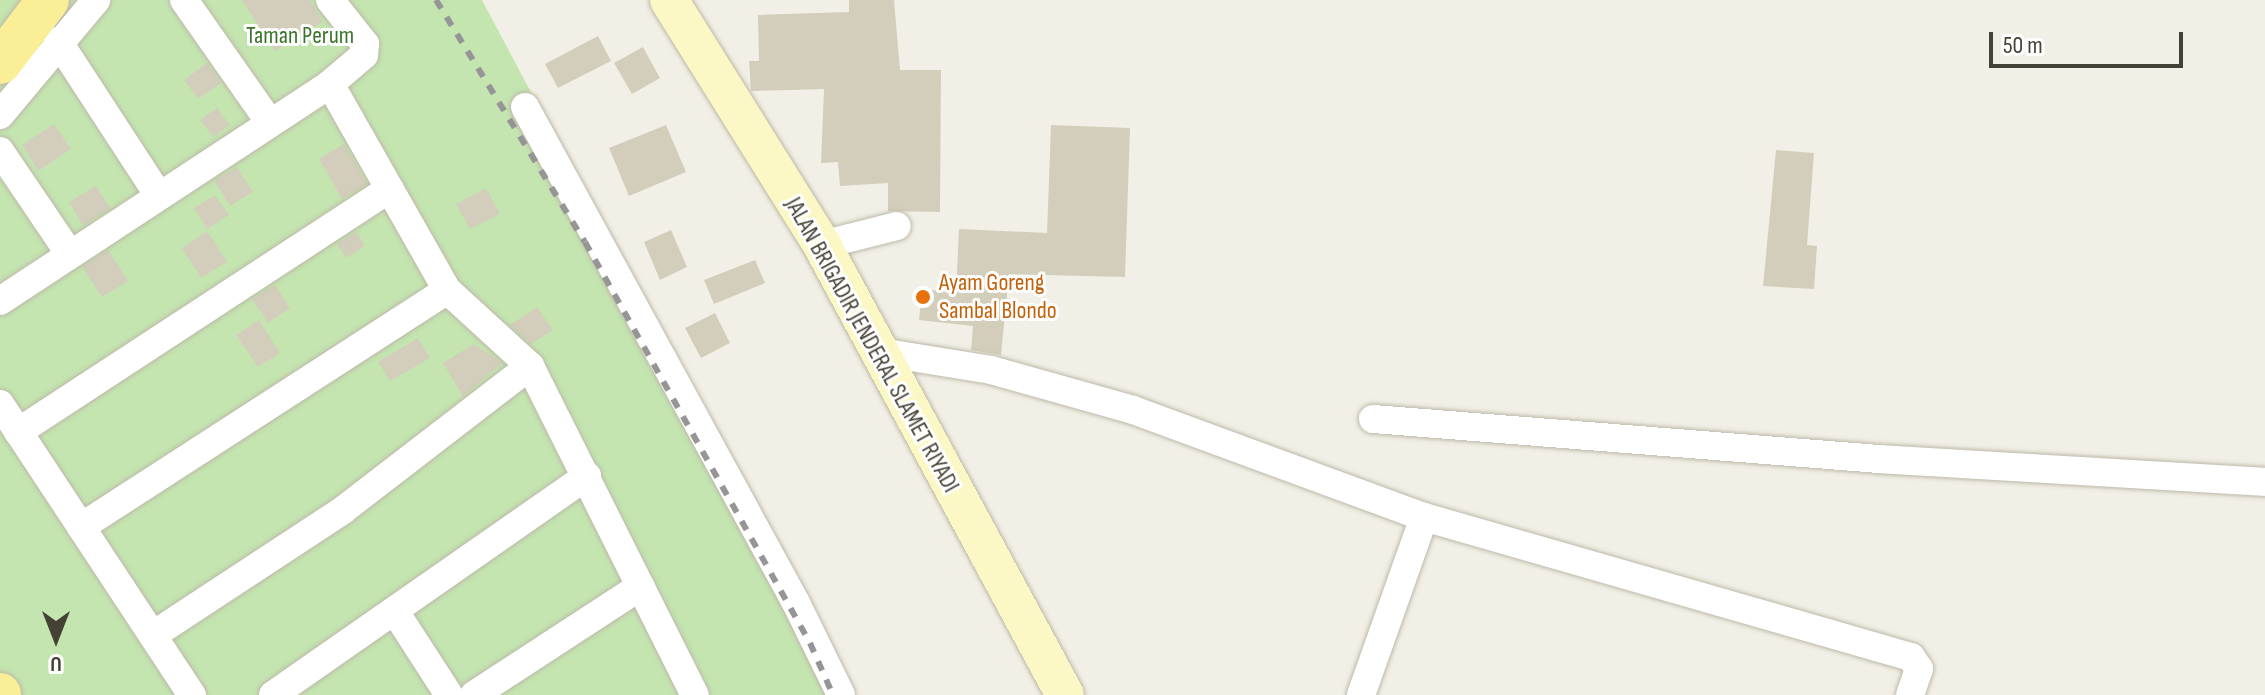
<!DOCTYPE html>
<style>
body{margin:0}
#map{position:relative;width:2265px;height:695px;overflow:hidden;background:#f2f0e6;font-family:"Sofia Sans Condensed",sans-serif}
div>[style]{position:absolute}
[style*='--x']{left:calc(var(--x)*1px);top:calc(var(--y)*1px);width:calc(var(--w)*1px);rotate:calc(var(--a)*1deg)}
.green>*{inset:0;background:#c4e5b0}
.building>*{inset:0;background:#d3cebb}
.roads{filter:drop-shadow(0 0 2px #bdb9a9) drop-shadow(0 0 2px #bdb9a9)}
.street>*{height:28px;margin:-14px;padding:0 14px;transform-origin:14px;border-radius:14px;background:#fff}
.secondary>*{height:38px;margin:-19px;padding:0 19px;transform-origin:19px;border-radius:19px;background:#fcf8c5}
.primary>*{height:42px;margin:-21px;padding:0 21px;transform-origin:21px;border-radius:21px;background:#faee96}
.rail>*{height:6px;margin-top:-3px;transform-origin:0;background:repeating-linear-gradient(90deg,#959595 0 10px,transparent 0 20px)}
.dots>*{width:22px;height:22px;translate:-50% -50%;box-sizing:border-box;border:4px solid #fff;border-radius:50%}
span{translate:-50% -50%;white-space:nowrap;text-align:center;line-height:1.15;-webkit-text-stroke:6px #fff;paint-order:stroke}
.park-label{font-size:24px;color:#3a742b}
.food-label{font-size:24px;color:#c56008}
.left{translate:0 -50%;text-align:left}
.street-label{font-size:24px;color:#444135}
.north{position:absolute;left:16px;top:599px;width:80px;height:80px;-webkit-text-stroke:6px #fff;paint-order:stroke;rotate:180deg;font-size:22px;font-weight:700;line-height:32px;text-align:center;color:#444135}
.north::after{content:'';display:block;margin:auto;width:28px;height:36px;background:#444135;clip-path:polygon(50% 0,100% 100%,50% 72%,0 100%)}
.scale{position:absolute;left:1989px;top:32px;width:194px;height:36px;box-sizing:border-box;border:4px solid #444135;border-top:0;padding-left:10px;font-size:24px;line-height:28px;white-space:nowrap;color:#444135;-webkit-text-stroke:6px #fff;paint-order:stroke}
</style>
<div id="map">
<div class="green">
<i style="clip-path:polygon(0 0,482px 0,851px 695px,0 695px)"></i>
</div>
<div class="building">
<i style="clip-path:polygon(242px 0,310px 0,322px 22px,275px 51px)"></i>
<i style="clip-path:polygon(849px 0,894px 0,900px 70px,941px 70px,940px 212px,888px 211px,888px 183px,840px 186px,838px 162px,821px 163px,824px 89px,751px 91px,749px 61px,759px 61px,758px 15px,849px 12px)"></i>
<i style="clip-path:polygon(598px 36px,611px 61px,558px 88px,545px 64px)"></i>
<i style="clip-path:polygon(643px 47px,660px 78px,632px 94px,614px 63px)"></i>
<i style="clip-path:polygon(207px 63px,221px 83px,198px 99px,184px 80px)"></i>
<i style="clip-path:polygon(217px 108px,230px 125px,213px 137px,200px 120px)"></i>
<i style="clip-path:polygon(54px 124px,71px 149px,38px 171px,22px 145px)"></i>
<i style="clip-path:polygon(666px 125px,686px 172px,629px 196px,609px 148px)"></i>
<i style="clip-path:polygon(1051px 125px,1130px 128px,1125px 277px,1009px 274px,1001px 355px,971px 350px,973px 326px,919px 320px,922px 289px,956px 293px,959px 229px,1047px 233px)"></i>
<i style="clip-path:polygon(344px 144px,367px 184px,342px 199px,319px 159px)"></i>
<i style="clip-path:polygon(1776px 150px,1814px 153px,1807px 245px,1817px 246px,1814px 289px,1763px 286px)"></i>
<i style="clip-path:polygon(237px 167px,253px 192px,230px 206px,214px 181px)"></i>
<i style="clip-path:polygon(96px 186px,110px 208px,83px 226px,69px 202px)"></i>
<i style="clip-path:polygon(486px 188px,500px 214px,470px 229px,456px 204px)"></i>
<i style="clip-path:polygon(215px 195px,229px 215px,207px 229px,194px 208px)"></i>
<i style="clip-path:polygon(671px 230px,687px 267px,660px 280px,644px 242px)"></i>
<i style="clip-path:polygon(207px 231px,227px 262px,201px 278px,182px 248px)"></i>
<i style="clip-path:polygon(356px 232px,365px 246px,346px 258px,337px 244px)"></i>
<i style="clip-path:polygon(108px 250px,128px 281px,102px 297px,82px 267px)"></i>
<i style="clip-path:polygon(755px 260px,765px 283px,714px 304px,704px 280px)"></i>
<i style="clip-path:polygon(275px 285px,290px 308px,268px 323px,252px 299px)"></i>
<i style="clip-path:polygon(537px 307px,553px 330px,531px 344px,510px 325px)"></i>
<i style="clip-path:polygon(715px 313px,730px 343px,701px 358px,685px 328px)"></i>
<i style="clip-path:polygon(259px 320px,280px 353px,258px 367px,236px 335px)"></i>
<i style="clip-path:polygon(418px 338px,430px 358px,390px 381px,378px 362px)"></i>
<i style="clip-path:polygon(474px 344px,502px 363px,463px 396px,443px 363px)"></i>
</div>
<div class="roads">
<div class="street">
<i style="--x:184;--y:0;--w:146;--a:55"></i>
<i style="--x:58;--y:41;--w:181;--a:56.9"></i>
<i style="--x:330;--y:84;--w:237;--a:60.4"></i>
<i style="--x:447;--y:290;--w:113;--a:42.5"></i>
<i style="--x:530;--y:366;--w:368;--a:63.4"></i>
<i style="--x:525;--y:107;--w:565;--a:61.35"></i>
<i style="--x:796;--y:603;--w:102;--a:63.9"></i>
<i style="--x:0;--y:115;--w:150;--a:-50.1"></i>
<i style="--x:0;--y:151;--w:123;--a:55.9"></i>
<i style="--x:822;--y:245;--w:77;--a:-14.2"></i>
<i style="--x:0;--y:301;--w:395;--a:-33.3"></i>
<i style="--x:330;--y:84;--w:45;--a:-40.5"></i>
<i style="--x:364;--y:55;--w:11;--a:-85"></i>
<i style="--x:365;--y:44;--w:56;--a:-128.5"></i>
<i style="--x:874;--y:351;--w:119;--a:9.2"></i>
<i style="--x:991;--y:370;--w:148;--a:15.7"></i>
<i style="--x:1133;--y:410;--w:310;--a:20.2"></i>
<i style="--x:1424;--y:517;--w:507;--a:16.04"></i>
<i style="--x:1911;--y:657;--w:14;--a:56"></i>
<i style="--x:1919;--y:669;--w:28;--a:109"></i>
<i style="--x:0;--y:404;--w:349;--a:56.6"></i>
<i style="--x:1373;--y:419;--w:508;--a:4.52"></i>
<i style="--x:1879;--y:459;--w:387;--a:3.4"></i>
<i style="--x:18;--y:432;--w:444;--a:-33.2"></i>
<i style="--x:81;--y:527;--w:436;--a:-32.9"></i>
<i style="--x:396;--y:613;--w:98;--a:57.1"></i>
<i style="--x:153;--y:635;--w:227;--a:-33.3"></i>
<i style="--x:343;--y:510;--w:236;--a:-37.6"></i>
<i style="--x:273;--y:695;--w:383;--a:-34.9"></i>
<i style="--x:474;--y:695;--w:199;--a:-33.1"></i>
<i style="--x:1361;--y:695;--w:189;--a:-70.5"></i>
</div>
<div class="secondary">
<i style="--x:669;--y:0;--w:289;--a:58"></i>
<i style="--x:822;--y:245;--w:511;--a:61.63"></i>
</div>
<div class="primary">
<i style="--x:0;--y:63;--w:79;--a:-52.7"></i>
<i style="--x:0;--y:694;--w:1;--a:90"></i>
</div>
</div>
<div class="rail">
<i style="--x:436;--y:0;--w:284;--a:58.4"></i>
<i style="--x:585;--y:242;--w:460;--a:60.7"></i>
<i style="--x:810;--y:643;--w:57;--a:66.1"></i>
</div>
<div class="dots">
<i style="left:923px;top:297px;background:#e8710a"></i>
</div>
<div class="park-label">
<span style="left:300px;top:36px">Taman Perum</span>
</div>
<div class="food-label">
<span class="left" style="left:939px;top:297px">Ayam Goreng<br>Sambal Blondo</span>
</div>
<div class="street-label">
<span style="left:872px;top:345px;rotate:61deg">JALAN BRIGADIR JENDERAL SLAMET RIYADI</span>
</div>
<div class="north">U</div>
<div class="scale">50 m</div>
</div>
